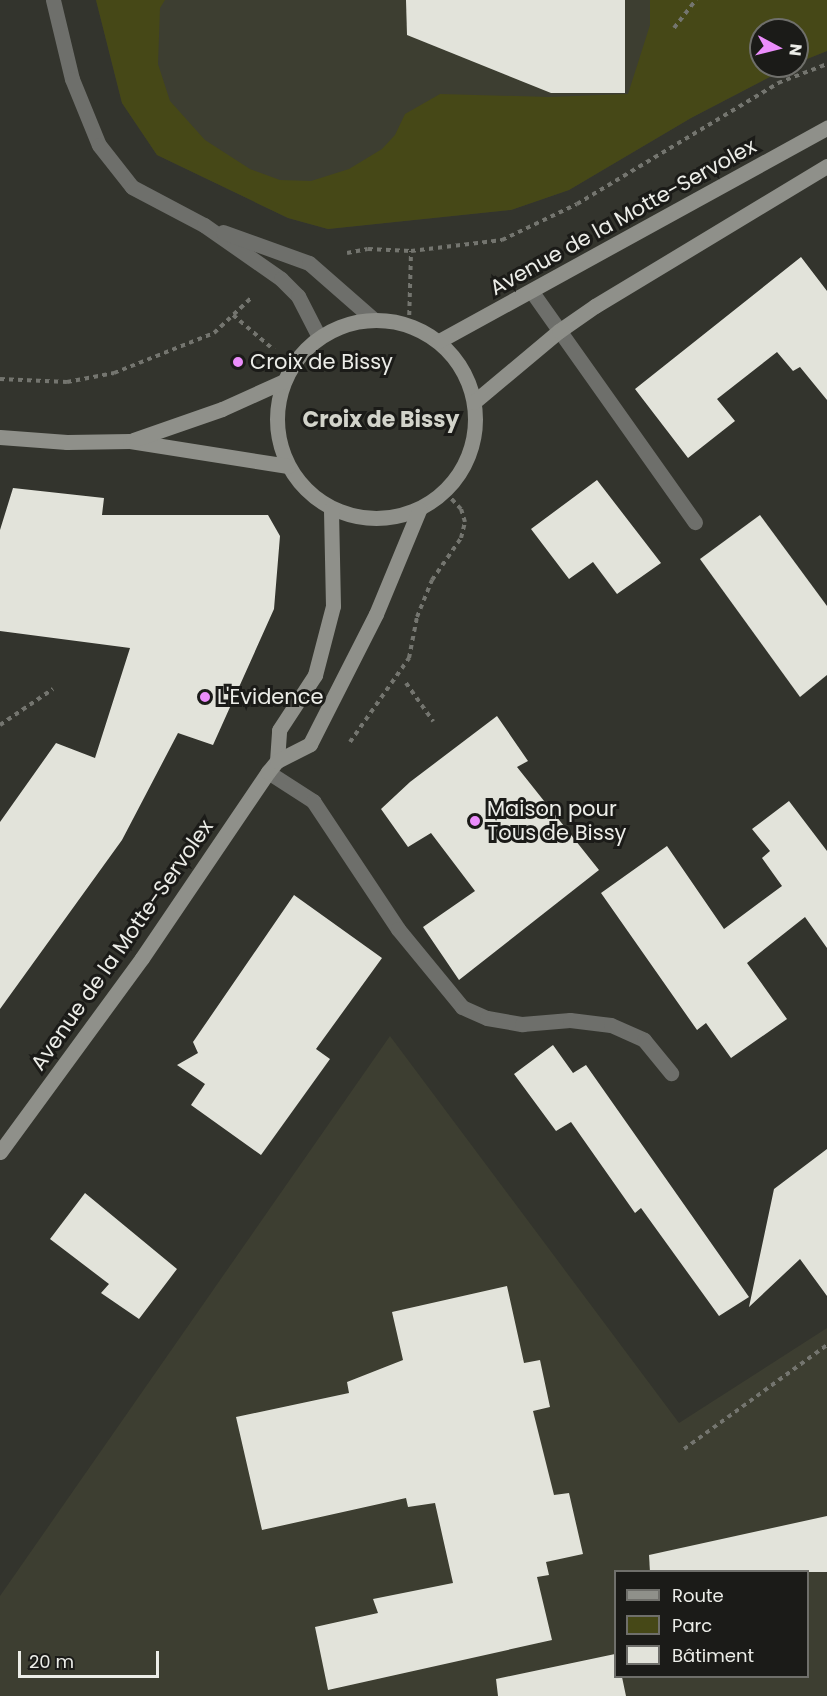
<!DOCTYPE html>
<meta charset="utf-8">
<style>
body{margin:0}
#map{position:relative;width:827px;height:1696px;overflow:hidden;background:#33342d;font-family:Poppins,sans-serif}
div>[style]{position:absolute}
[style*='--x']{left:calc(var(--x)*1px);top:calc(var(--y)*1px);width:calc(var(--w)*1px);rotate:calc(var(--a)*1deg)}
.built>*{inset:0;background:#3d3e31}
.green>*{inset:0;background:#464817}
.building>*{inset:0;background:#e2e3da}
.path>*{height:4px;margin-top:-2px;transform-origin:0;background:repeating-linear-gradient(90deg,#74756f 0 4.5px,transparent 0 9px)}
.service>*{height:15px;margin:-7.5px;padding:0 7.5px;transform-origin:7.5px;border-radius:7.5px;background:#6e6f6b}
.minor>*{height:15px;margin:-7.5px;padding:0 7.5px;transform-origin:7.5px;border-radius:7.5px;background:#6e6f6b}
.secondary>*{height:15px;margin:-7.5px;padding:0 7.5px;transform-origin:7.5px;border-radius:7.5px;background:#8f908a}
.secondary>.ring{margin:-7.5px;padding:0;box-sizing:content-box;background:none;border:15px solid #8f908a;border-radius:50%}
.dots>*{width:16px;height:16px;translate:-50% -50%;box-sizing:border-box;border:3px solid #1b1b18;border-radius:50%}
span{translate:-50% -50%;white-space:nowrap;text-align:center;line-height:1.15;-webkit-text-stroke:6px #1b1b18;paint-order:stroke}
.street-label{font-size:21px;color:#ecede8}
.poi-label{font-size:21px;color:#ecede8}
.left{translate:0 -50%;text-align:left}
.neighbourhood-label{font-size:22px;color:#d2d3ca;font-weight:700}
.legend{position:absolute;left:614px;top:1570px;width:195px;height:108px;box-sizing:border-box;background:#1b1b18;border:2px solid #6f6f6b;margin:0;padding:8px 10px;list-style:none;font-size:18px;color:#ecede8}
.legend li{display:flex;align-items:center;gap:12px;height:30px}
.legend b{width:30px;border:2px solid #6f6f6b}
.north{position:absolute;left:749px;top:18px;width:60px;height:60px;box-sizing:border-box;background:#1b1b18;border:2px solid #6f6f6b;border-radius:50%;rotate:97deg;font-size:16px;font-weight:700;line-height:24px;text-align:center;color:#ecede8}
.north::after{content:'';display:block;margin:auto;width:21px;height:27px;background:#eb8dfb;clip-path:polygon(50% 0,100% 100%,50% 72%,0 100%)}
.scale{position:absolute;left:18px;top:1651px;width:141px;height:27px;box-sizing:border-box;border:3px solid #ecede8;border-top:0;padding-left:8px;font-size:18px;line-height:21px;white-space:nowrap;color:#ecede8;-webkit-text-stroke:4px #1b1b18;paint-order:stroke}
</style>
<div id="map">
<div class="built">
<i style="clip-path:polygon(96px 0,827px 0,827px 51px,797px 63px,797px 30px,761px 30px,761px 66px,791px 66px,691px 118px,569px 190px,511px 210px,328px 229px,288px 218px,157px 155px,122px 103px)"></i>
<i style="clip-path:polygon(evenodd,390px 1036px,679px 1423px,827px 1328px,827px 1696px,0 1696px,0 1596px,390px 1036px,616px 1572px,808px 1572px,808px 1676px,616px 1676px,616px 1572px)"></i>
</div>
<div class="green">
<i style="clip-path:polygon(96px 0,165px 0,160px 8px,158px 64px,170px 101px,205px 140px,250px 169px,280px 180px,311px 181px,349px 169px,382px 149px,395px 135px,405px 114px,440px 94px,549px 97px,628px 94px,650px 25px,650px 0,827px 0,827px 51px,797px 63px,797px 30px,761px 30px,761px 66px,791px 66px,691px 118px,569px 190px,511px 210px,328px 229px,288px 218px,157px 155px,122px 103px)"></i>
</div>
<div class="building">
<i style="clip-path:polygon(406px 0,625px 0,625px 93px,551px 93px,407px 35px)"></i>
<i style="clip-path:polygon(801px 257px,827px 291px,827px 400px,800px 367px,793px 371px,777px 352px,717px 399px,735px 421px,688px 458px,635px 389px)"></i>
<i style="clip-path:polygon(597px 480px,661px 563px,617px 594px,593px 562px,569px 579px,531px 529px)"></i>
<i style="clip-path:polygon(13px 488px,104px 498px,102px 515px,268px 515px,280px 536px,274px 609px,213px 745px,178px 733px,122px 840px,0 1009px,0 822px,56px 743px,95px 758px,130px 648px,0 631px,0 530px)"></i>
<i style="clip-path:polygon(760px 515px,827px 606px,827px 675px,800px 697px,700px 559px)"></i>
<i style="clip-path:polygon(497px 716px,528px 761px,517px 767px,599px 870px,459px 980px,423px 927px,475px 891px,431px 833px,408px 847px,381px 809px,410px 782px)"></i>
<i style="clip-path:polygon(789px 801px,827px 851px,827px 948px,805px 917px,747px 963px,787px 1019px,731px 1058px,706px 1023px,697px 1030px,601px 893px,667px 846px,724px 929px,782px 886px,762px 858px,770px 851px,752px 829px)"></i>
<i style="clip-path:polygon(294px 895px,382px 958px,316px 1049px,330px 1059px,261px 1155px,191px 1105px,205px 1084px,177px 1065px,198px 1053px,193px 1042px)"></i>
<i style="clip-path:polygon(553px 1045px,573px 1073px,586px 1065px,749px 1297px,719px 1316px,641px 1208px,635px 1213px,571px 1122px,556px 1131px,514px 1074px)"></i>
<i style="clip-path:polygon(827px 1149px,827px 1296px,800px 1259px,749px 1307px,774px 1189px)"></i>
<i style="clip-path:polygon(85px 1193px,177px 1269px,139px 1319px,101px 1293px,109px 1284px,50px 1239px)"></i>
<i style="clip-path:polygon(507px 1286px,524px 1363px,540px 1360px,550px 1407px,533px 1411px,554px 1495px,569px 1493px,583px 1554px,546px 1562px,549px 1575px,537px 1577px,552px 1640px,328px 1690px,315px 1627px,378px 1613px,373px 1599px,453px 1583px,435px 1503px,408px 1507px,406px 1498px,262px 1530px,236px 1417px,349px 1393px,347px 1382px,403px 1360px,392px 1312px)"></i>
<i style="clip-path:polygon(827px 1516px,827px 1572px,650px 1572px,649px 1555px)"></i>
<i style="clip-path:polygon(615px 1654px,615px 1677px,622px 1677px,626px 1696px,498px 1696px,496px 1679px)"></i>
</div>
<div class="path">
<i style="--x:674;--y:28;--w:36;--a:-52"></i>
<i style="--x:347;--y:253;--w:21;--a:-11"></i>
<i style="--x:368;--y:249;--w:43;--a:2.7"></i>
<i style="--x:411;--y:251;--w:92;--a:-6.9"></i>
<i style="--x:502;--y:240;--w:83;--a:-25.6"></i>
<i style="--x:577;--y:204;--w:235;--a:-31"></i>
<i style="--x:778;--y:83;--w:53;--a:-21.2"></i>
<i style="--x:233;--y:315;--w:54;--a:40.5"></i>
<i style="--x:409;--y:324;--w:73;--a:-88.4"></i>
<i style="--x:0;--y:379;--w:67;--a:2.6"></i>
<i style="--x:67;--y:382;--w:48;--a:-10.8"></i>
<i style="--x:114;--y:373;--w:108;--a:-21.8"></i>
<i style="--x:214;--y:333;--w:51;--a:-43.4"></i>
<i style="--x:406;--y:683;--w:47;--a:54.6"></i>
<i style="--x:0;--y:725;--w:64;--a:-34.2"></i>
<i style="--x:350;--y:742;--w:103;--a:-54.9"></i>
<i style="--x:409;--y:658;--w:42;--a:-79"></i>
<i style="--x:417;--y:617;--w:40;--a:-68"></i>
<i style="--x:432;--y:580;--w:51;--a:-55.4"></i>
<i style="--x:461;--y:538;--w:16;--a:-76"></i>
<i style="--x:465;--y:522;--w:14;--a:-107"></i>
<i style="--x:461;--y:509;--w:18;--a:-133"></i>
<i style="--x:684;--y:1449;--w:177;--a:-36"></i>
</div>
<div class="service">
<i style="--x:532;--y:292;--w:282;--a:54.7"></i>
<i style="--x:268;--y:772;--w:54;--a:32.8"></i>
<i style="--x:313;--y:801;--w:154;--a:56.4"></i>
<i style="--x:398;--y:929;--w:101;--a:50.6"></i>
<i style="--x:462;--y:1007;--w:27;--a:24"></i>
<i style="--x:487;--y:1018;--w:36;--a:10"></i>
<i style="--x:522;--y:1024;--w:48;--a:-4.8"></i>
<i style="--x:570;--y:1020;--w:41;--a:7"></i>
<i style="--x:611;--y:1025;--w:36;--a:24"></i>
<i style="--x:644;--y:1040;--w:43;--a:50.7"></i>
</div>
<div class="minor">
<i style="--x:53;--y:0;--w:81;--a:76.5"></i>
<i style="--x:72;--y:79;--w:71;--a:67.8"></i>
<i style="--x:99;--y:145;--w:53;--a:51.8"></i>
<i style="--x:132;--y:187;--w:81;--a:27.8"></i>
<i style="--x:204;--y:225;--w:94;--a:35"></i>
<i style="--x:281;--y:279;--w:24;--a:45"></i>
<i style="--x:298;--y:296;--w:46;--a:62.9"></i>
<i style="--x:223;--y:232;--w:91;--a:19.8"></i>
<i style="--x:309;--y:263;--w:85;--a:41.2"></i>
</div>
<div class="secondary">
<i class="ring" style="left:277px;top:320px;width:183px;height:183px"></i>
<i style="--x:439;--y:341;--w:443;--a:-28.8"></i>
<i style="--x:474;--y:402;--w:111;--a:-39.9"></i>
<i style="--x:559;--y:331;--w:44;--a:-34.8"></i>
<i style="--x:595;--y:306;--w:271;--a:-31.1"></i>
<i style="--x:0;--y:437;--w:67;--a:4.3"></i>
<i style="--x:67;--y:442;--w:63;--a:-0.9"></i>
<i style="--x:130;--y:441;--w:160;--a:9"></i>
<i style="--x:133;--y:440;--w:94;--a:-19.2"></i>
<i style="--x:222;--y:409;--w:68;--a:-24.3"></i>
<i style="--x:277;--y:761;--w:31;--a:-86"></i>
<i style="--x:279;--y:730;--w:66;--a:-56.8"></i>
<i style="--x:315;--y:675;--w:71;--a:-75.4"></i>
<i style="--x:333;--y:606;--w:97;--a:-91.2"></i>
<i style="--x:0;--y:1152;--w:240;--a:-53.8"></i>
<i style="--x:142;--y:958;--w:225;--a:-55.9"></i>
<i style="--x:268;--y:772;--w:14;--a:-51"></i>
<i style="--x:277;--y:761;--w:37;--a:-27"></i>
<i style="--x:310;--y:744;--w:146;--a:-63.1"></i>
<i style="--x:376;--y:614;--w:113;--a:-67.5"></i>
</div>
<div class="dots">
<i style="left:238px;top:362px;background:#eb8dfb"></i>
<i style="left:205px;top:697px;background:#eb8dfb"></i>
<i style="left:475px;top:821px;background:#eb8dfb"></i>
</div>
<div class="street-label">
<span style="left:623px;top:217px;rotate:-29deg">Avenue de la Motte-Servolex</span>
<span style="left:122px;top:945px;rotate:-55deg">Avenue de la Motte-Servolex</span>
</div>
<div class="poi-label">
<span class="left" style="left:250px;top:362px">Croix de Bissy</span>
<span class="left" style="left:217px;top:697px">L'Evidence</span>
<span class="left" style="left:487px;top:821px">Maison pour<br>Tous de Bissy</span>
</div>
<div class="neighbourhood-label">
<span style="left:381px;top:420px">Croix de Bissy</span>
</div>
<ul class="legend">
<li><b style="height:8px;background:#8f908a"></b>Route</li>
<li><b style="height:16px;background:#464817"></b>Parc</li>
<li><b style="height:16px;background:#e2e3da"></b>Bâtiment</li>
</ul>
<div class="north">N</div>
<div class="scale">20 m</div>
</div>
